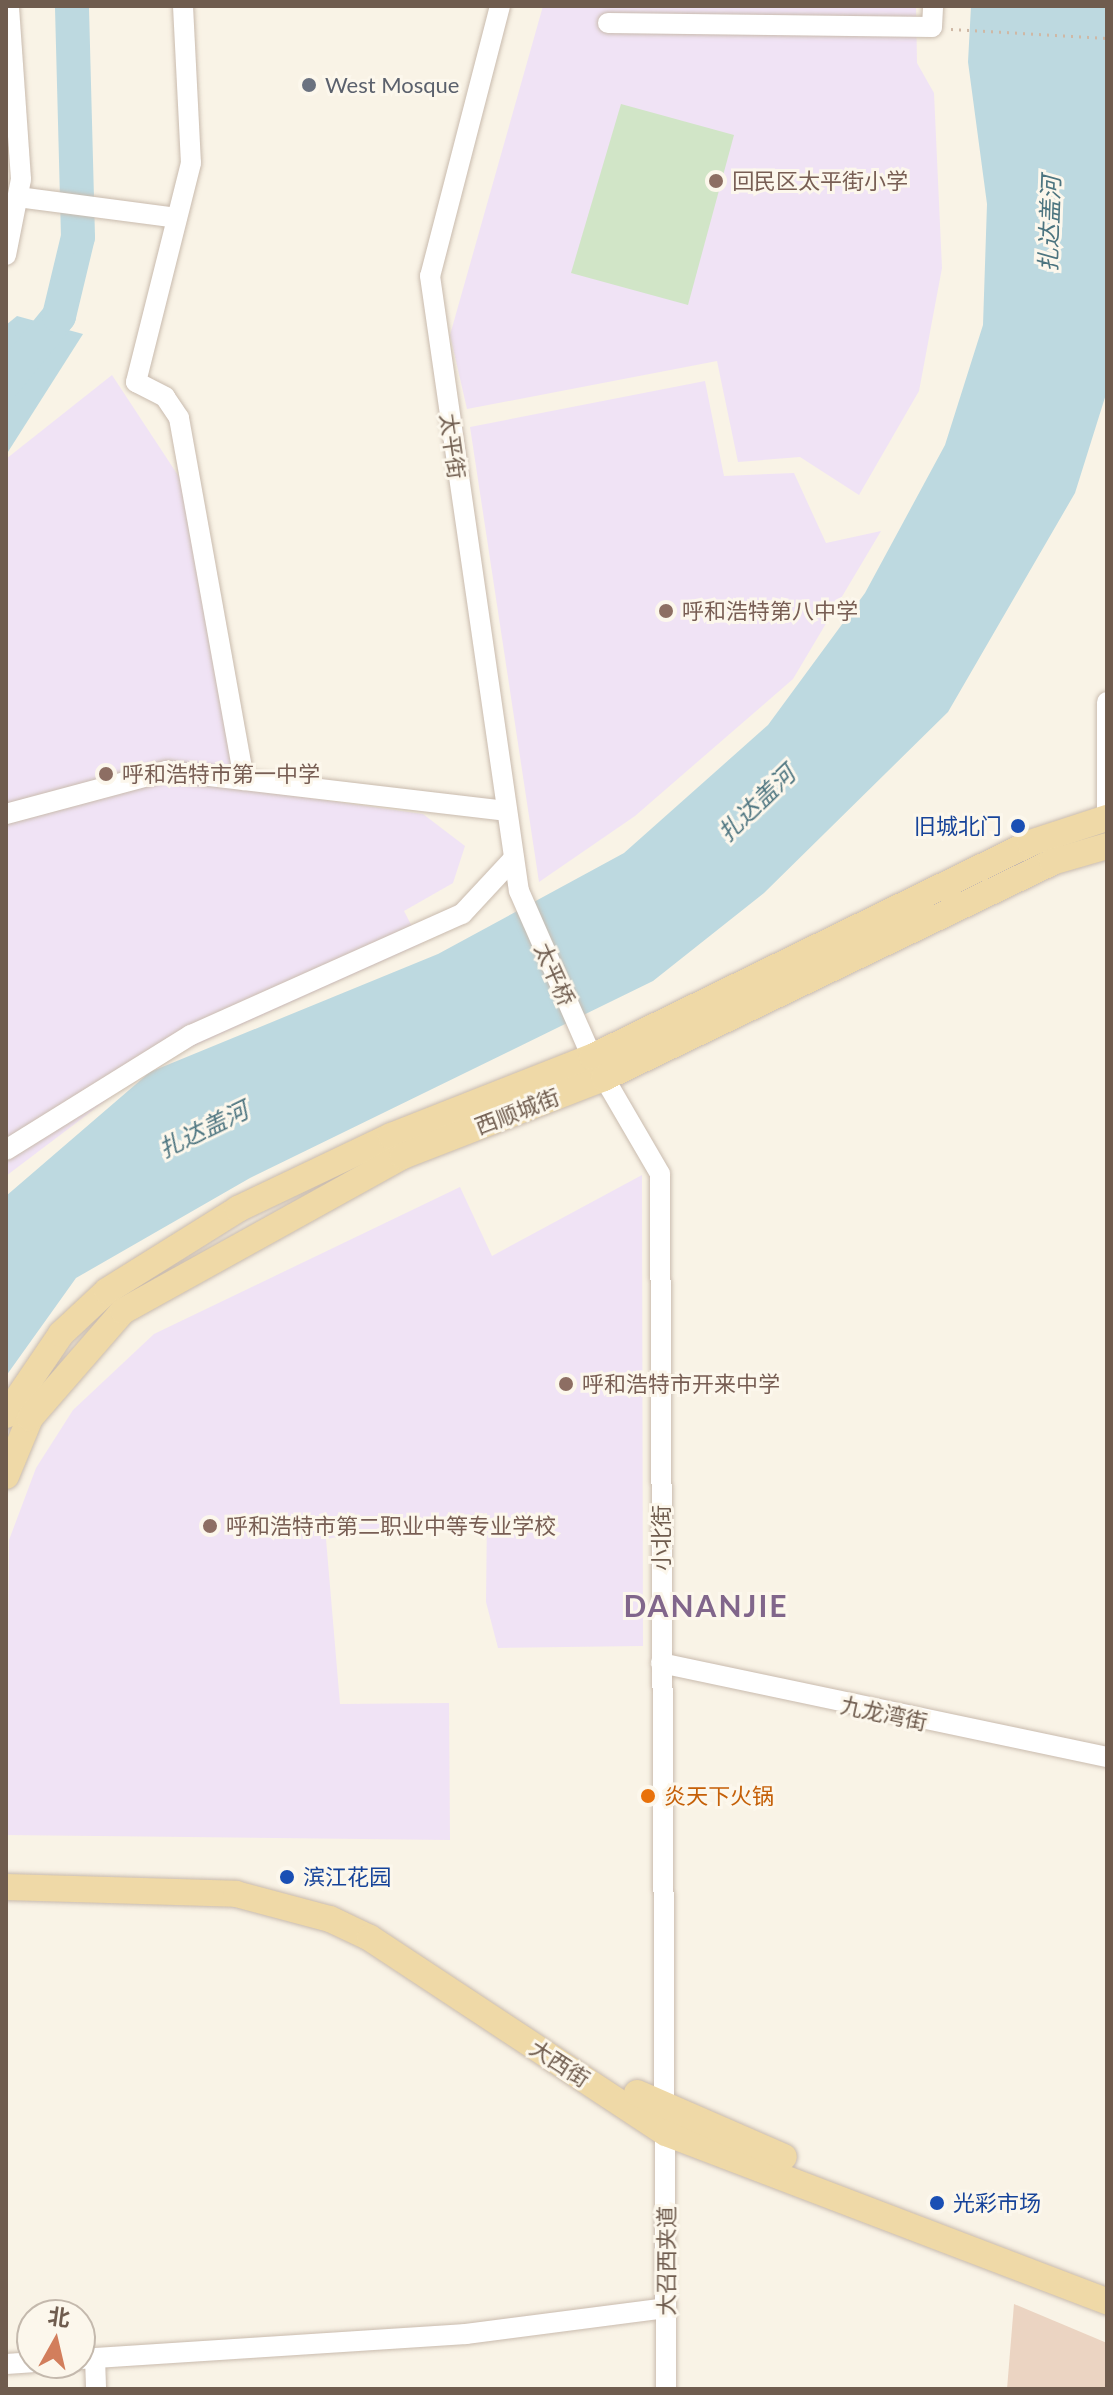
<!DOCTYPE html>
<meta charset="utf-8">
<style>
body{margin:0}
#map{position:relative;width:1113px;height:2395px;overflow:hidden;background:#f9f3e6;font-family:Lato,"Noto Sans SC",sans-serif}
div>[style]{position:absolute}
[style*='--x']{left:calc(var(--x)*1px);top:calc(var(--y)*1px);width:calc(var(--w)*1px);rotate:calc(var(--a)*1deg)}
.education>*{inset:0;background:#f0e3f5}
.green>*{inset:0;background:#d1e5c7}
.water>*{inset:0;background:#bdd9e0}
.river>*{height:34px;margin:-17px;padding:0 17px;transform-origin:17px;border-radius:17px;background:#bdd9e0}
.building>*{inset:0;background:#ebd4c2}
.path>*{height:3px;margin-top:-1.5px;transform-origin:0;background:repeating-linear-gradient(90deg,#cfb8a5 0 2px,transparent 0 8px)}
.roads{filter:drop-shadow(0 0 2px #c9bbae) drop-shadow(0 0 2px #c9bbae)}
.minor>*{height:20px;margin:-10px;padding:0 10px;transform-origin:10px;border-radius:10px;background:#fff}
.major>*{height:26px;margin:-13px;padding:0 13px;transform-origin:13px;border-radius:13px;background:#efd9a7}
.dots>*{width:22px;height:22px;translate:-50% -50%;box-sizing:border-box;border:4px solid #fcf7ec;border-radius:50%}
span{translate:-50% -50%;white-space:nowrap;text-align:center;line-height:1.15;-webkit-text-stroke:6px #fcf7ec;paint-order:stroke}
.worship-label{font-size:22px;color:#5b616d}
.left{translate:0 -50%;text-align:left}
.education-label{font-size:22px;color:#785e54}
.street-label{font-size:22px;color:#6f5c4e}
.transit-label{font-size:22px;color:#164399}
.right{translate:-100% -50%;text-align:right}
.food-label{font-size:22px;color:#c56008}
.water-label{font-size:24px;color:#4c747f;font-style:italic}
.district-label{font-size:30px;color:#81668b;font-weight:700;letter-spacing:2px}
.frame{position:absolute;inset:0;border:8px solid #6f5c4e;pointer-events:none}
.north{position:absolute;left:16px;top:2299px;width:80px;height:80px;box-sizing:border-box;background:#fcf7ec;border:2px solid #c4b9ad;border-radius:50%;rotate:8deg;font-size:22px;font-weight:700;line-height:32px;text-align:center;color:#6f5c4e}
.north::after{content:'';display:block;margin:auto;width:28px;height:36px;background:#d27e5c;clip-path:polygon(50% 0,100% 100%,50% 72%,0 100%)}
</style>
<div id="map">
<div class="education">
<i style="clip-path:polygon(543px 6px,916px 6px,917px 63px,934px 93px,942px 268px,919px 391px,859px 495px,800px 457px,738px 462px,717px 361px,467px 409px,450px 335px)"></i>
<i style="clip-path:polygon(112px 375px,191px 495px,234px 768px,180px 780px,423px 814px,465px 846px,453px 883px,404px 911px,421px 944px,154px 1064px,6px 1176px,6px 459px)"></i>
<i style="clip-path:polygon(705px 381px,724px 476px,794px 473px,826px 543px,881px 531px,793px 679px,635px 816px,539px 882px,470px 427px)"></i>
<i style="clip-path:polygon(642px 1175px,643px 1646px,498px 1648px,486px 1602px,487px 1513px,326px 1539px,340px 1704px,449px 1703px,450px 1840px,6px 1835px,9px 1540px,36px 1468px,73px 1410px,154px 1334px,460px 1187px,492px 1256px)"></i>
</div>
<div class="green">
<i style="clip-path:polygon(621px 104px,734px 135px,688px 305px,571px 273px)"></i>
</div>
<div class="water">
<i style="clip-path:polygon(971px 6px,1107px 6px,1107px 391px,1075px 493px,948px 712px,764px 893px,653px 981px,250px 1178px,76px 1278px,6px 1376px,6px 1196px,150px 1072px,438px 954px,624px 853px,768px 725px,865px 593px,945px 445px,983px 325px,987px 204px,968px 62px)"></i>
<i style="clip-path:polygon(17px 316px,83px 334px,6px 455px,6px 325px)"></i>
</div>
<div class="river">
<i style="--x:6;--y:381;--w:84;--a:-50.8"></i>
<i style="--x:59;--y:316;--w:81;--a:-76.5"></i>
<i style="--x:78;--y:237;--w:231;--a:-91.5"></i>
</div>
<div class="building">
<i style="clip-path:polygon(1014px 2304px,1107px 2343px,1107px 2389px,1007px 2389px)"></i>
</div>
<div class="path">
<i style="--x:951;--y:29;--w:156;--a:3.3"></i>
</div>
<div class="roads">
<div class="minor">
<i style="--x:183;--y:6;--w:157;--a:87.1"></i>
<i style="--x:191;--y:163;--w:226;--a:104.1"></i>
<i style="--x:136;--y:382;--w:33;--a:27"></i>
<i style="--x:165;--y:397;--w:25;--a:56"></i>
<i style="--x:179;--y:418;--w:368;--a:79.8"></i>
<i style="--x:500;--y:6;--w:279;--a:104.5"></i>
<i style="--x:430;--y:276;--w:621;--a:81.77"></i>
<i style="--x:519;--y:891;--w:181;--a:66.3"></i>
<i style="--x:592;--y:1057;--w:135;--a:59.8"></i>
<i style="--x:660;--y:1174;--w:1215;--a:89.72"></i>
<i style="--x:608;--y:23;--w:324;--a:0.7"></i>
<i style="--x:932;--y:27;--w:21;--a:-87"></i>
<i style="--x:18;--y:197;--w:160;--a:7.5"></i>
<i style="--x:6;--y:255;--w:77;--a:-78.8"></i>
<i style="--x:21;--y:179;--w:173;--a:-94"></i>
<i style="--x:1107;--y:702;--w:117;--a:90"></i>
<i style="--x:6;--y:814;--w:167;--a:-15"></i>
<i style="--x:167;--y:771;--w:341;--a:6.7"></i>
<i style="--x:6;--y:1150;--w:218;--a:-31.9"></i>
<i style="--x:191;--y:1035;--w:297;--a:-24.1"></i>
<i style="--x:462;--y:914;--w:76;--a:-47.1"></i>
<i style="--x:661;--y:1663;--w:456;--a:11.9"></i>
<i style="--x:95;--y:2358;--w:31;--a:88"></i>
<i style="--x:80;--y:2359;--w:387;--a:-3.7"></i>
<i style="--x:466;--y:2334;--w:201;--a:-7.4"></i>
<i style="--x:6;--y:2364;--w:26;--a:-4"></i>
</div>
<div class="major">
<i style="--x:6;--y:1415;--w:98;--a:-55.8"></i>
<i style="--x:61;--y:1334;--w:63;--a:-43.1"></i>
<i style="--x:107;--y:1291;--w:155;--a:-32"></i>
<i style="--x:238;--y:1209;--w:170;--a:-25.5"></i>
<i style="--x:391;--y:1136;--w:216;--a:-21.5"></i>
<i style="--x:592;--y:1057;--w:487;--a:-26"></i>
<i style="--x:1030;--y:843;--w:81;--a:-18"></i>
<i style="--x:6;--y:1476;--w:63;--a:-67.5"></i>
<i style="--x:30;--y:1418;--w:142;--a:-49"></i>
<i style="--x:123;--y:1311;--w:320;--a:-29"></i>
<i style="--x:403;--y:1156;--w:216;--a:-21.2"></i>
<i style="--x:604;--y:1078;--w:497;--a:-25.7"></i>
<i style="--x:1052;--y:862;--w:57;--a:-16.2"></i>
<i style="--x:6;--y:1887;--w:230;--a:1.7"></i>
<i style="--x:236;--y:1894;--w:97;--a:14.9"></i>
<i style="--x:330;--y:1919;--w:44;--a:25.4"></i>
<i style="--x:370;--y:1938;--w:354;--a:33.4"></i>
<i style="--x:666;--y:2133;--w:472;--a:20.9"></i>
<i style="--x:637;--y:2093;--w:160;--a:23.5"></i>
</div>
</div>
<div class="dots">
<i style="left:309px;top:85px;background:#6b7280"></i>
<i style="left:716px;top:181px;background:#8d6e63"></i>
<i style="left:666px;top:611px;background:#8d6e63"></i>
<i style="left:106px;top:774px;background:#8d6e63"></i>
<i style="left:1018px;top:826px;background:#1a4fb4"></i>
<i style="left:566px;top:1384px;background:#8d6e63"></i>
<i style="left:210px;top:1526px;background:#8d6e63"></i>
<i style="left:648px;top:1796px;background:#e8710a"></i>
<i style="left:287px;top:1877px;background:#1a4fb4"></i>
<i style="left:937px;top:2203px;background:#1a4fb4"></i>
</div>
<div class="worship-label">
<span class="left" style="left:325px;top:85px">West Mosque</span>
</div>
<div class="education-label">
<span class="left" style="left:732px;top:181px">回民区太平街小学</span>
<span class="left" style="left:682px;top:611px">呼和浩特第八中学</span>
<span class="left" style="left:122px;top:774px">呼和浩特市第一中学</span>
<span class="left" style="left:582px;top:1384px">呼和浩特市开来中学</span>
<span class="left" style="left:226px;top:1526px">呼和浩特市第二职业中等专业学校</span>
</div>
<div class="street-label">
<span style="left:453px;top:446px;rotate:82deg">太平街</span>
<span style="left:555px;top:974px;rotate:66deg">太平桥</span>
<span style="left:517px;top:1111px;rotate:-21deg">西顺城街</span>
<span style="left:661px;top:1538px;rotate:-90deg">小北街</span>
<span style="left:884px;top:1713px;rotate:12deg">九龙湾街</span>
<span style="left:560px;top:2063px;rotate:33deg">大西街</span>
<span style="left:666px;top:2261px;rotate:-90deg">大召西夹道</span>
</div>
<div class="transit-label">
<span class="right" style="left:1002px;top:826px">旧城北门</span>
<span class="left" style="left:303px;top:1877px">滨江花园</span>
<span class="left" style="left:953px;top:2203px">光彩市场</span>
</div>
<div class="food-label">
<span class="left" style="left:664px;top:1796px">炎天下火锅</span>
</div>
<div class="water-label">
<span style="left:1049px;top:224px;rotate:-88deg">扎达盖河</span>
<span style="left:756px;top:803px;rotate:-44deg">扎达盖河</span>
<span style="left:203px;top:1129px;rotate:-26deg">扎达盖河</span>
</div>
<div class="district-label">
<span style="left:706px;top:1605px">DANANJIE</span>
</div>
<div class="frame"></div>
<div class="north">北</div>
</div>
